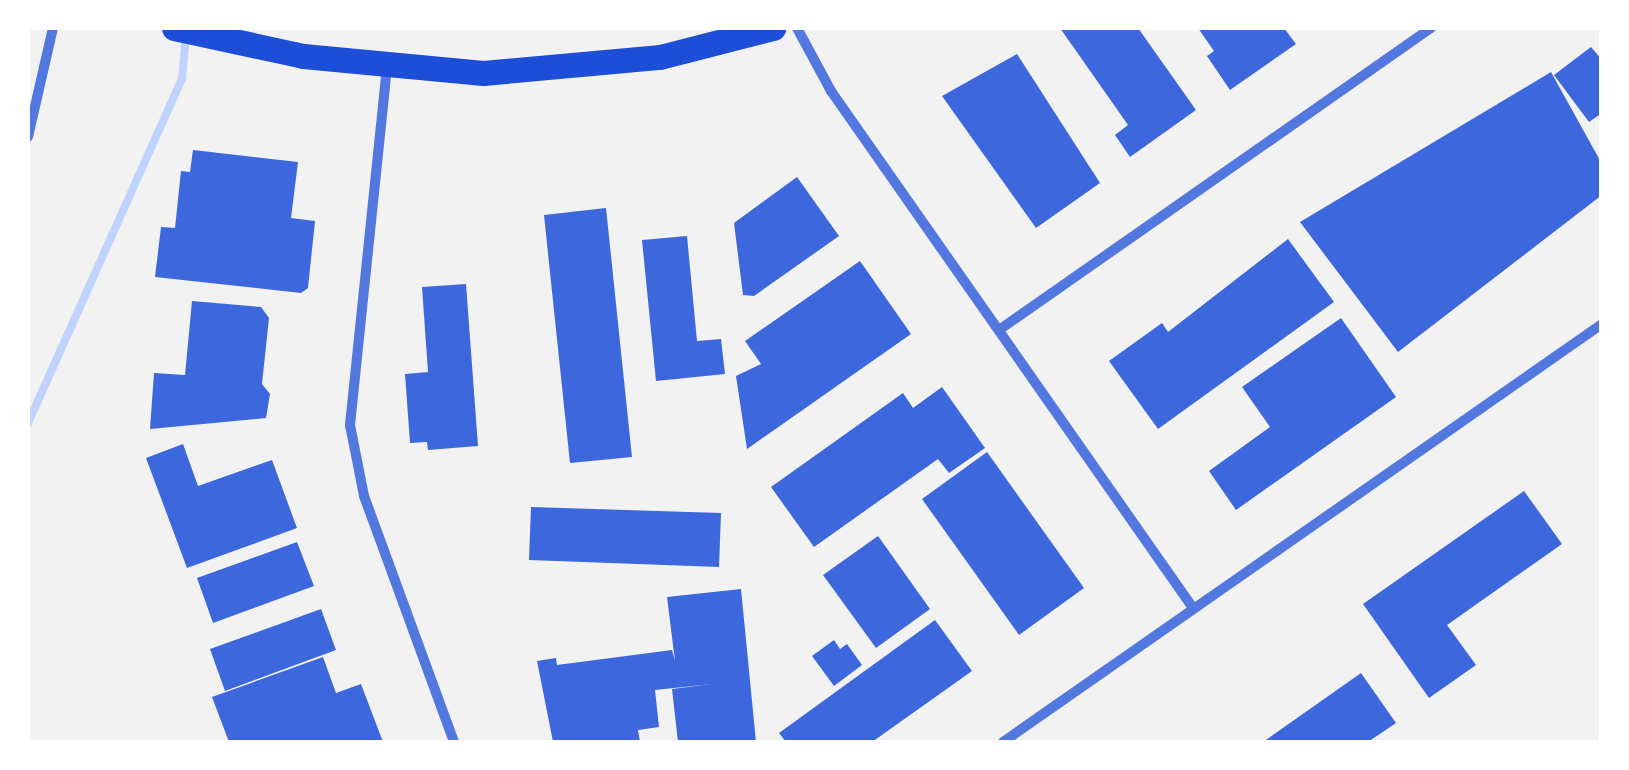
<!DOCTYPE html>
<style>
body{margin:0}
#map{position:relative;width:1629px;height:770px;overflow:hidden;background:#f2f2f2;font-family:"Sofia Sans Condensed",sans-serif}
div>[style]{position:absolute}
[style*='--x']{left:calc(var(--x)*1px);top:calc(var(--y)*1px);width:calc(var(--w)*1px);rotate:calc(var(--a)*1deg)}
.stream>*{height:8px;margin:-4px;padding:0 4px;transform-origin:4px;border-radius:4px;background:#bfd3fe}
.building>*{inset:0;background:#3d67dc}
.minor>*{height:10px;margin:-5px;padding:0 5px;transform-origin:5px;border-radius:5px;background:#5277de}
.primary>*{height:25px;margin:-12.5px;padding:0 12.5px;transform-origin:12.5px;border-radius:12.5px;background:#1d4ed8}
span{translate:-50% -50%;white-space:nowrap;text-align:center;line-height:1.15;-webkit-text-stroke:10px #fff;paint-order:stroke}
.frame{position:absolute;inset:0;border:30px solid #fff;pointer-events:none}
</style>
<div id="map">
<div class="stream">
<i style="--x:28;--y:423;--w:378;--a:-65.9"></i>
<i style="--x:182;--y:78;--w:43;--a:-84.7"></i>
</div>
<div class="building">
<i style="clip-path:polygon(1060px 28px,1138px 28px,1196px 110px,1130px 157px,1115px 135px,1128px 125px)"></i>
<i style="clip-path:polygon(1198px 28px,1284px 28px,1296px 44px,1230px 90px,1207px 56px,1214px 51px)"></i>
<i style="clip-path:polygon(1591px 47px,1602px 60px,1602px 113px,1589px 122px,1554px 75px)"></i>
<i style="clip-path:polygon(1017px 54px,1100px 183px,1036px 228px,942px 96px)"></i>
<i style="clip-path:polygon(1551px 72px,1602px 164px,1602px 195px,1398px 352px,1300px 222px)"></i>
<i style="clip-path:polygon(193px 150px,298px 162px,291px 218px,315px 221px,308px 288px,301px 293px,155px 277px,161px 227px,175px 228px,181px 171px,190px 172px)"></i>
<i style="clip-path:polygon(797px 177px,839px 236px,754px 296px,743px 295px,734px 223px)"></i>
<i style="clip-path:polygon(606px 208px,632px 457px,570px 463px,544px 215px)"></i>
<i style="clip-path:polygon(687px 236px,697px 341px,721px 339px,725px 374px,656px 381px,642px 240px)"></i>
<i style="clip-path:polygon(1288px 239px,1334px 302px,1158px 429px,1109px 361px,1162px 323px,1168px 332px)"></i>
<i style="clip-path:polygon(860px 261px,911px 334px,747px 449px,736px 376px,761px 364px,745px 341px)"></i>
<i style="clip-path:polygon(466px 284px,478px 446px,428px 450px,427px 442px,410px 443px,405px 374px,428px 372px,422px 287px)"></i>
<i style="clip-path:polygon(192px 301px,261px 307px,269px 318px,262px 384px,270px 394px,266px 418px,150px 429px,154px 373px,185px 375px)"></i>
<i style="clip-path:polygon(1341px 318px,1396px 397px,1236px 510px,1209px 471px,1270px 427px,1242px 387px)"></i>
<i style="clip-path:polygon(942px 387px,985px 448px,949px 473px,938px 459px,814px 547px,771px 487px,903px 393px,913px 408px)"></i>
<i style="clip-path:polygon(183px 444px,198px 486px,272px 460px,297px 528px,187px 568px,146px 458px)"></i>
<i style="clip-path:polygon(987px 452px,1084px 588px,1019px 635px,922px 499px)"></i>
<i style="clip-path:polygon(1524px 491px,1562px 544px,1447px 625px,1476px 665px,1429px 698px,1363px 604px)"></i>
<i style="clip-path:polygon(531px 507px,721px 513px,719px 567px,529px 560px)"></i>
<i style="clip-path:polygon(878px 536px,930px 609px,876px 648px,823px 575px)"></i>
<i style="clip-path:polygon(297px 542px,314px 586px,213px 623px,197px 578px)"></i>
<i style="clip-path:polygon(741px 589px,756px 742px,678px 742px,672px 689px,712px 684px,655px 690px,659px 727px,638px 730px,640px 742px,553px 742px,537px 661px,556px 658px,557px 665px,672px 650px,675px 661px,667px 597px)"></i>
<i style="clip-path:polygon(321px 609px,336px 650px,225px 691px,210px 649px)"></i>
<i style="clip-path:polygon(935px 620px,972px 671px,872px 742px,786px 742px,779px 733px)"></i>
<i style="clip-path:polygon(834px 640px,840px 649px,847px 644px,862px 665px,834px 686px,812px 656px)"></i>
<i style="clip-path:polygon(323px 657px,336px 693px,361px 684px,383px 742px,229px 742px,212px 697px)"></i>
<i style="clip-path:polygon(1361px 673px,1396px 723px,1368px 742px,1263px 742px)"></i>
</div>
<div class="minor">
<i style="--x:797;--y:28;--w:72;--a:61.6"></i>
<i style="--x:831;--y:91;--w:631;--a:55"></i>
<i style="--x:387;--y:67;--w:360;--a:95.9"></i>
<i style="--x:350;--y:425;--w:72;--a:78.8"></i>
<i style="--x:364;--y:496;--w:262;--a:69.9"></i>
<i style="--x:28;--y:137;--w:112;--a:-77.1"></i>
<i style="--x:999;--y:330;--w:527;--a:-34.96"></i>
<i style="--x:1003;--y:742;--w:730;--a:-34.91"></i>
</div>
<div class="primary">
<i style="--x:174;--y:28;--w:132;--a:12.2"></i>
<i style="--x:303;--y:56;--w:181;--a:5.4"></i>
<i style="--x:483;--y:73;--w:178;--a:-5.2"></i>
<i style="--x:660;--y:57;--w:117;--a:-14.4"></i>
</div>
<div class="frame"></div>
</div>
